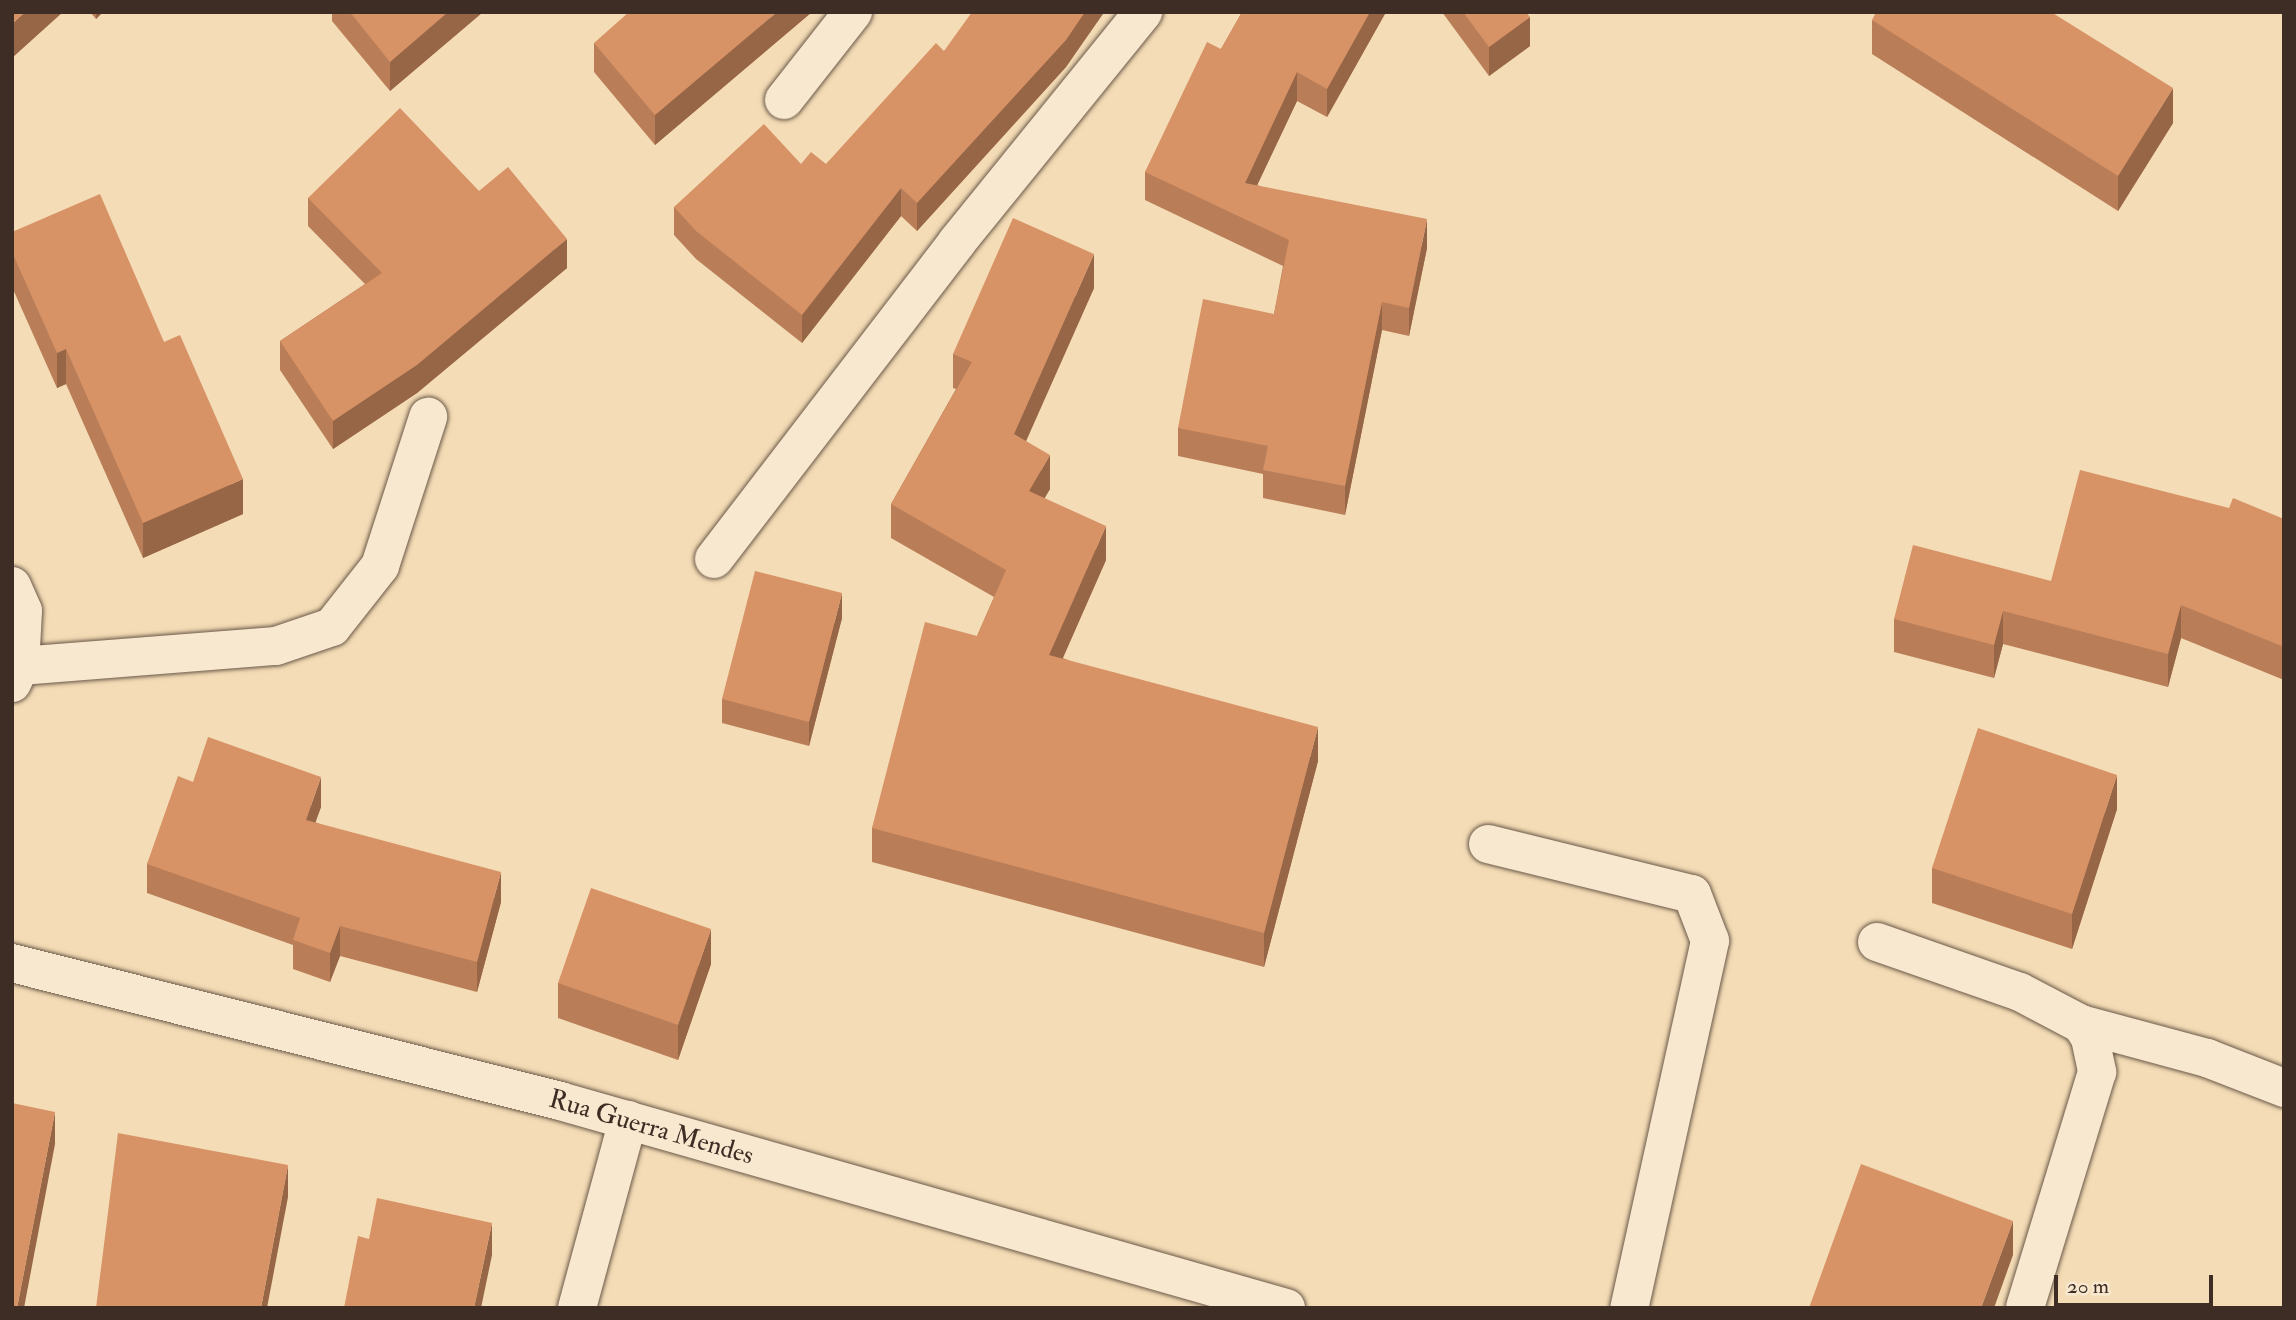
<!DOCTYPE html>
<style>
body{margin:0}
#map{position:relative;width:2296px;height:1320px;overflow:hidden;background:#f4dcb6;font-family:"IM FELL Double Pica",serif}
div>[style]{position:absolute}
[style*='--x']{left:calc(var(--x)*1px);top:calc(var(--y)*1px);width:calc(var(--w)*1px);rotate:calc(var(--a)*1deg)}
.roads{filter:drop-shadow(0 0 2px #6b5948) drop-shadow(0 0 2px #6b5948)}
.minor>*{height:38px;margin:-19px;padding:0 19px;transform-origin:19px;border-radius:19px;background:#f8e8d0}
.wall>*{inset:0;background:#b97e58}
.shaded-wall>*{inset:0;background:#966647}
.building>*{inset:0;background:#d79266}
span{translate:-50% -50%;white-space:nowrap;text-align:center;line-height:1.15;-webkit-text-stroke:7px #f8e8d0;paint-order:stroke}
.street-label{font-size:26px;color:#3d2d24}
.frame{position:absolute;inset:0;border:14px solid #3d2d24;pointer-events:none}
.scale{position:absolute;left:2054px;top:1275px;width:159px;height:32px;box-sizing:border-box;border:4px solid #3d2d24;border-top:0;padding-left:9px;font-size:21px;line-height:24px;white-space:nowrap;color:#3d2d24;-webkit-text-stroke:5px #f8e8d0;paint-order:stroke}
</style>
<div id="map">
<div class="roads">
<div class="minor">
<i style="--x:784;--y:100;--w:112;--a:-51.9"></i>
<i style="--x:714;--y:559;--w:399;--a:-52.5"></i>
<i style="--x:957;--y:242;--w:296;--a:-51"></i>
<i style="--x:12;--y:586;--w:27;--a:66"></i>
<i style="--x:23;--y:611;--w:55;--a:93.1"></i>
<i style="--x:20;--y:666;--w:19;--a:115"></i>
<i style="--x:20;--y:666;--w:257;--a:-4.5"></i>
<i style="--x:276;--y:646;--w:59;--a:-18.7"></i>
<i style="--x:332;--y:627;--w:78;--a:-51.8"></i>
<i style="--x:380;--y:566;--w:157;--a:-72.1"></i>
<i style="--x:1488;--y:844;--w:210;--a:13.8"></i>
<i style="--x:1692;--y:894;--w:50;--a:69"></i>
<i style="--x:1710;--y:941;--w:376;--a:102.4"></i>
<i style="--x:1877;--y:942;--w:151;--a:19.3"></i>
<i style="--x:2020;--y:992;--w:69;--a:27.7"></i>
<i style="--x:2081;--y:1024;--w:17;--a:57"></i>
<i style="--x:2090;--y:1038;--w:35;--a:78"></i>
<i style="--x:2097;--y:1072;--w:247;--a:107"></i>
<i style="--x:12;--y:963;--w:565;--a:14.13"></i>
<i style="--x:560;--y:1101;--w:755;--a:15.91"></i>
<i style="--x:2081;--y:1024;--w:131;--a:15.1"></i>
<i style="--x:2207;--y:1058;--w:83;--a:21.3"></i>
<i style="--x:577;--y:1308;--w:195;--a:-74.8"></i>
</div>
</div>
<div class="wall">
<i style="clip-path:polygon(90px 12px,103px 12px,96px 19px)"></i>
<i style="clip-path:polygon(332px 12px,483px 12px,390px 91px,332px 21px)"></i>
<i style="clip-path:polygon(812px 12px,655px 145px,594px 72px,594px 43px)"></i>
<i style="clip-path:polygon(1103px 12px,1066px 67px,917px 231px,901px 216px,802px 343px,696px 259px,674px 235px,674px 207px,801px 164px,826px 164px,944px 51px)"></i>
<i style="clip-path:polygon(1242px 12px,1386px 12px,1327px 117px,1297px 101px,1257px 185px,1427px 248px,1409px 336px,1382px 330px,1345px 515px,1263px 498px,1263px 474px,1178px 456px,1178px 428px,1274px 314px,1283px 266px,1145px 200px,1145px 172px,1221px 49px)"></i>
<i style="clip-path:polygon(1442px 12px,1526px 12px,1530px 46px,1489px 76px)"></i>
<i style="clip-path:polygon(1872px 20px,2173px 123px,2118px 211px,1872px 54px)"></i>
<i style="clip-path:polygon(479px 191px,567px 268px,417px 393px,333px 449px,280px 370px,280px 341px,365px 284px,308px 226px,308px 198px)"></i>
<i style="clip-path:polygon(12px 232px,164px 342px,243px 514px,143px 558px,66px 384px,57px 388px,12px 287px)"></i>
<i style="clip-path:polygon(1094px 288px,1026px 441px,1050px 489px,1044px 498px,1106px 560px,1063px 658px,1318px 761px,1264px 967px,872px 862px,872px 828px,977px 636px,994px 597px,891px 538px,891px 504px,956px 389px,953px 388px,953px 354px)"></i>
<i style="clip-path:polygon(2229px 508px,2284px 519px,2284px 680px,2181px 638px,2168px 687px,2003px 644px,1994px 678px,1894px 652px,1894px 619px,2051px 581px)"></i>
<i style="clip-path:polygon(842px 618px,809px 746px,722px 723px,722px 699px)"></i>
<i style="clip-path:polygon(193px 782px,321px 807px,315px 822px,501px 902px,477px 992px,340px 956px,330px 982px,293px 969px,293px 945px,147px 893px,147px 864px)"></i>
<i style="clip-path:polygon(2117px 809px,2072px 949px,1932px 903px,1932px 868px)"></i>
<i style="clip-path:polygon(711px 964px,678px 1060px,558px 1018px,558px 983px)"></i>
</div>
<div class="shaded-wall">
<i style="clip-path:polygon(25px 12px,63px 12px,12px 58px,12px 24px)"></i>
<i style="clip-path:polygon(96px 12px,103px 12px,96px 19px)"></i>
<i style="clip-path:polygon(448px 12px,483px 12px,390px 91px,390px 62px)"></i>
<i style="clip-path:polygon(777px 12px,812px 12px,655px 145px,655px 115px)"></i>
<i style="clip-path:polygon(1085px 12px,1103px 12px,1103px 14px,1066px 67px,917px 231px,917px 203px)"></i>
<i style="clip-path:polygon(1370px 12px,1386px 12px,1327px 117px,1327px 89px)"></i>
<i style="clip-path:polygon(1530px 17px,1530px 46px,1489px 76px,1489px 47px)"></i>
<i style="clip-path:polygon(1297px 72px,1297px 101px,1245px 211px,1245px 183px)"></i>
<i style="clip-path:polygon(2173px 88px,2173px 123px,2118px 211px,2118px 176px)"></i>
<i style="clip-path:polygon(901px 188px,901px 216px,802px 343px,802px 315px)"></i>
<i style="clip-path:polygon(1427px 219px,1427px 248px,1409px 336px,1409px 308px)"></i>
<i style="clip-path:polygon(567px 239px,567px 268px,417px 393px,333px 449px,333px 421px)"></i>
<i style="clip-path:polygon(1094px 254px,1094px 288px,1014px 468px,1014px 434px)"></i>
<i style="clip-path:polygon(1382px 302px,1382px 330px,1345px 515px,1345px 486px)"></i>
<i style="clip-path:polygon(66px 349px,66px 384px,57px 388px,57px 353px)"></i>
<i style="clip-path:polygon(1050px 455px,1050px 489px,1029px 525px,1029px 491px)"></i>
<i style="clip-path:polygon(243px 479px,243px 514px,143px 558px,143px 523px)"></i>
<i style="clip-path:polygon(1106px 526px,1106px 560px,1049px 689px,1049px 655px)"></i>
<i style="clip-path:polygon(842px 593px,842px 618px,809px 746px,809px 722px)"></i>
<i style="clip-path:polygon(2181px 605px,2181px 638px,2168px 687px,2168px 654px)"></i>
<i style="clip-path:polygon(2003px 611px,2003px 644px,1994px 678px,1994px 645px)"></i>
<i style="clip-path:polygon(1318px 727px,1318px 761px,1264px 967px,1264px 933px)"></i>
<i style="clip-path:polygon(2117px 775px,2117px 809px,2072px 949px,2072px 914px)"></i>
<i style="clip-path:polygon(321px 777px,321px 807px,306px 849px,306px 820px)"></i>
<i style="clip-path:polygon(501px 872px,501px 902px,477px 992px,477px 962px)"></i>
<i style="clip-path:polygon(340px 926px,340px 956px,330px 982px,330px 953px)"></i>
<i style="clip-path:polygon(711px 929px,711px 964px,678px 1060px,678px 1025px)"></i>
<i style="clip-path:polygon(55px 1112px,55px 1144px,24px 1308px,17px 1308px)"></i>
<i style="clip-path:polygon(288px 1165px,288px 1197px,267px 1308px,261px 1308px)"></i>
<i style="clip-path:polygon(2013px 1221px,2013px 1255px,1994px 1308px,1981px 1308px)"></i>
<i style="clip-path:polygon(492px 1223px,492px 1255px,481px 1308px,474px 1308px)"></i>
</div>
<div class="building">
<i style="clip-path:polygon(12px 12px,25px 12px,12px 24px)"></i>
<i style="clip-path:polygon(350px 12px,448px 12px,390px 62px)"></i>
<i style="clip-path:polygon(629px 12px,777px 12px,655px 115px,594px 43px)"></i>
<i style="clip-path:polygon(972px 12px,1085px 12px,1066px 40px,917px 203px,901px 188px,802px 315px,696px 231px,674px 207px,764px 124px,801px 164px,811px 152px,826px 164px,936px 43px,944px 51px)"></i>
<i style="clip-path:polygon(1242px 12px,1370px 12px,1327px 89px,1297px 72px,1245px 183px,1427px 219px,1409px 308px,1382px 302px,1345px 486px,1263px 470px,1268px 446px,1178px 428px,1203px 299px,1274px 314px,1289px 240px,1145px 172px,1207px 42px,1221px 49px)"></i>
<i style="clip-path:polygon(1463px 12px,1526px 12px,1530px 17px,1489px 47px)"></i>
<i style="clip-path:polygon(1876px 12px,2051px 12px,2173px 88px,2118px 176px,1872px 20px)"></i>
<i style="clip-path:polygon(400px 108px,479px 191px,508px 167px,567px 239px,417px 365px,333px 421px,280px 341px,382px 273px,308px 198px)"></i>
<i style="clip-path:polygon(100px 194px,164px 342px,180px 335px,243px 479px,143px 523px,66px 349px,57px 353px,12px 252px,12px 232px)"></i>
<i style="clip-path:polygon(1013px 218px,1094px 254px,1014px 434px,1050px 455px,1029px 491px,1106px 526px,1049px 655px,1318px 727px,1264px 933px,872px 828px,925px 622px,977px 636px,1006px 570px,891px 504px,972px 362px,953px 354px)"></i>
<i style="clip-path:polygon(2080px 470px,2229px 508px,2233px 498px,2284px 519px,2284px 647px,2181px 605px,2168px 654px,2003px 611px,1994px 645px,1894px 619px,1913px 545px,2051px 581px)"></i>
<i style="clip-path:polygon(755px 571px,842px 593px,809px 722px,722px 699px)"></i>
<i style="clip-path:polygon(1978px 728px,2117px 775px,2072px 914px,1932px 868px)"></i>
<i style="clip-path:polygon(208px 737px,321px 777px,306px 820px,501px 872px,477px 962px,340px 926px,330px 953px,293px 940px,300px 918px,147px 864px,178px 776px,193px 782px)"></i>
<i style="clip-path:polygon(591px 888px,711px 929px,678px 1025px,558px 983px)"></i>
<i style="clip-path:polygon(12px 1103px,55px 1112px,17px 1308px,12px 1308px)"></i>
<i style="clip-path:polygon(118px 1133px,288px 1165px,261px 1308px,96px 1308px)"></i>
<i style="clip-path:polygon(1861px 1164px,2013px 1221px,1981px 1308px,1809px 1308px)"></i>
<i style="clip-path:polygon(377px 1198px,492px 1223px,474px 1308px,344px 1308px,358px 1236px,369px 1239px)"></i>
</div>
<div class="street-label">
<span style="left:651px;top:1128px;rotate:16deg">Rua Guerra Mendes</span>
</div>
<div class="frame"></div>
<div class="scale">20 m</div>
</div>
